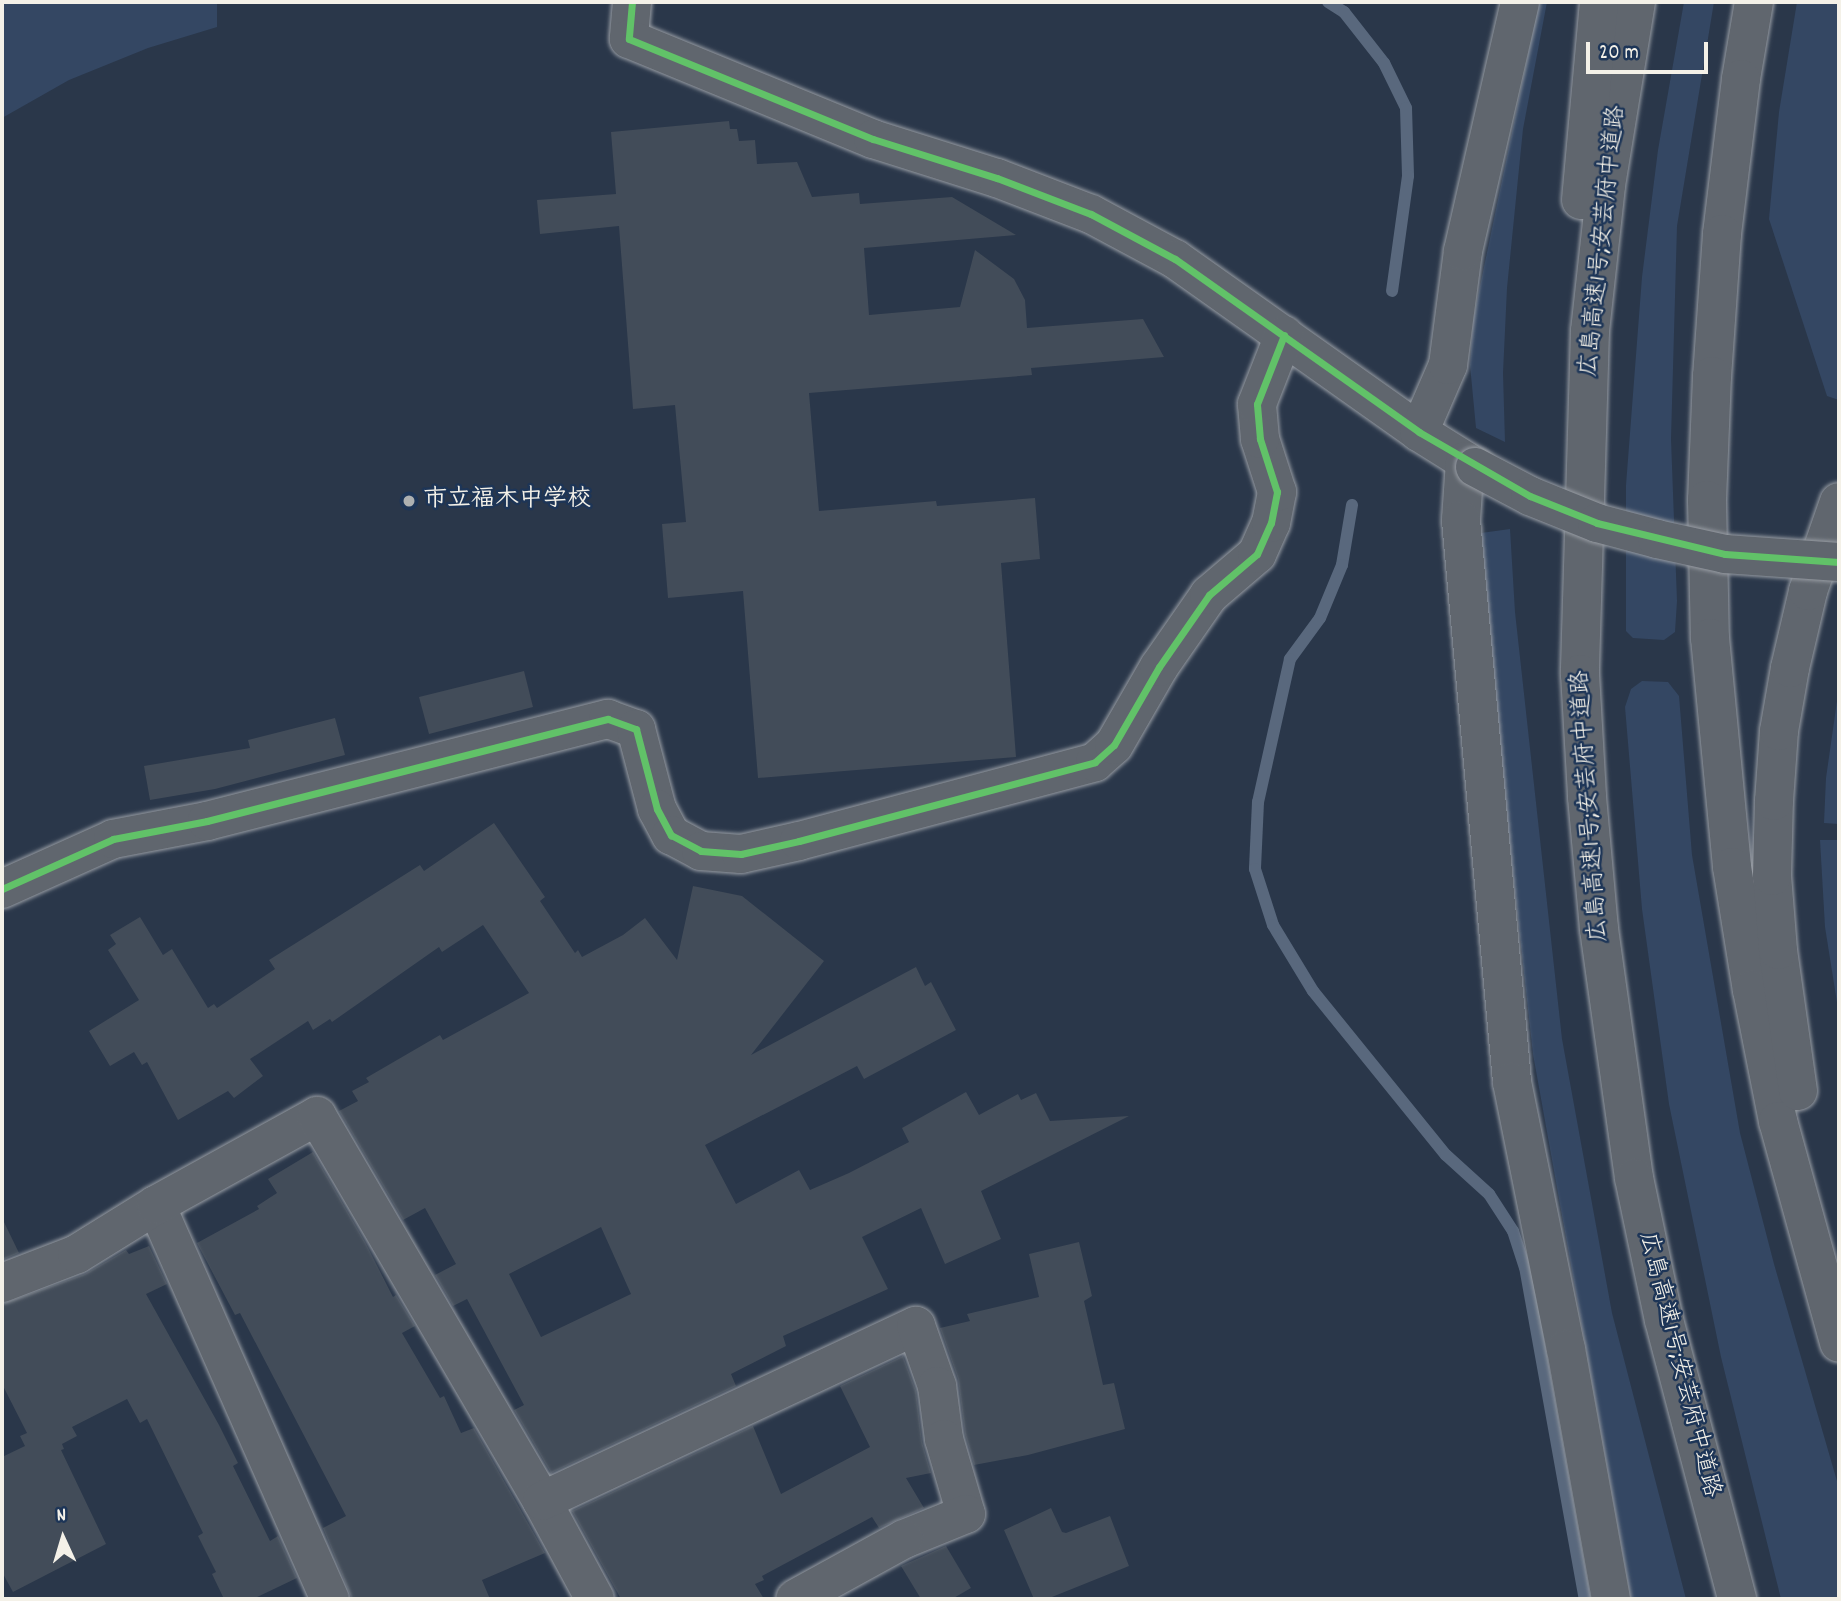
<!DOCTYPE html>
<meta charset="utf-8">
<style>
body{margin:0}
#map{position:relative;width:1841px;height:1601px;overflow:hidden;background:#2a374a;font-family:Dekko,"Klee One",sans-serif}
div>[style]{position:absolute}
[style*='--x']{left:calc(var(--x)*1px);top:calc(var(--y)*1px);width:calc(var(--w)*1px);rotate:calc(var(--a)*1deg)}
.green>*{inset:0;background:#344763}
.stream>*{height:12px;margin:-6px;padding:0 6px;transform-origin:6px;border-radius:6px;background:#59687d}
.building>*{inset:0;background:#424c59}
.roads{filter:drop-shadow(0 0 2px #979ca3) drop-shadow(0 0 2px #979ca3)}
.minor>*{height:38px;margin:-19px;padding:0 19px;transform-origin:19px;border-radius:19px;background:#60666e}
.highway>*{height:38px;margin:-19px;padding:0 19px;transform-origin:19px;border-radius:19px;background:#60666e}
.bridges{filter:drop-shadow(0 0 2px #979ca3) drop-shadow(0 0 2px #979ca3)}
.minor-bridge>*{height:38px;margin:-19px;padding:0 19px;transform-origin:19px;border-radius:19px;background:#60666e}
.cycleway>*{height:7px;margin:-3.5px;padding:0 3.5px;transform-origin:3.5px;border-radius:3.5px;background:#61c268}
.dots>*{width:19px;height:19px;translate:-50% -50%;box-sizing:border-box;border:4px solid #1d3557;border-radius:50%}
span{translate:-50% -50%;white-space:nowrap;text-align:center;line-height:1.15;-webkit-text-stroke:5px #1d3557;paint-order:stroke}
.street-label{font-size:24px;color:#f4f1e8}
.poi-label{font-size:24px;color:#f4f1e8;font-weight:700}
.left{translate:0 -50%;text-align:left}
.frame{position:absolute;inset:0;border:4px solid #f4f1e8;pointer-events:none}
.north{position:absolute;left:28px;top:1503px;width:70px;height:70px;-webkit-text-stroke:5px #1d3557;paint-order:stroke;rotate:356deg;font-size:19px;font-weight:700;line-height:28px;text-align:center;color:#f4f1e8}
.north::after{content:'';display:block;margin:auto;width:24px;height:32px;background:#f4f1e8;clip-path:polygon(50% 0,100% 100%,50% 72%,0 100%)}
.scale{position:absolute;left:1586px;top:42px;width:122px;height:32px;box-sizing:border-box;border:4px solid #f4f1e8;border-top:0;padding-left:9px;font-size:21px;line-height:24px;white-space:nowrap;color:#f4f1e8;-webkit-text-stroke:5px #1d3557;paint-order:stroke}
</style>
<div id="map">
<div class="green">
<i style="clip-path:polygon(2px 2px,217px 2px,217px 27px,148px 48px,69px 80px,2px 118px)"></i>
<i style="clip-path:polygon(1539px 2px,1547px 2px,1523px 129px,1507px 288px,1503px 373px,1505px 442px,1476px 428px,1470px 365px,1473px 320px)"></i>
<i style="clip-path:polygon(1684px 2px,1714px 2px,1677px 226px,1671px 439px,1677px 601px,1675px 632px,1664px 640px,1633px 638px,1626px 631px,1626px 485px,1642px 277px,1658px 150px)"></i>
<i style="clip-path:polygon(1797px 2px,1839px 2px,1839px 400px,1827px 396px,1769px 219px,1779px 112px)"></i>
<i style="clip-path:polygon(1510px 529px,1515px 612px,1562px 1039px,1612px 1313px,1686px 1599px,1631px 1599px,1533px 1054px,1508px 829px,1481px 533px)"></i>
<i style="clip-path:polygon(1642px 681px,1668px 682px,1679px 696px,1692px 855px,1740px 1133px,1774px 1264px,1839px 1488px,1839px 1599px,1781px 1599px,1721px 1357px,1669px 1104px,1642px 909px,1625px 707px,1631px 689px)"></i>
<i style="clip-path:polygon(1839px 687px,1839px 824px,1824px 823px,1826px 778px)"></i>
<i style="clip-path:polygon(1820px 840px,1839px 840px,1839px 1015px,1825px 927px)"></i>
</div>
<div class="stream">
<i style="--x:1328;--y:2;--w:19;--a:32"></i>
<i style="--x:1344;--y:12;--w:65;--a:51.9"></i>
<i style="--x:1384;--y:63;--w:50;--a:63.9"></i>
<i style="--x:1406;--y:108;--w:68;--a:88.3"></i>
<i style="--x:1408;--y:176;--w:116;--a:97.9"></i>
<i style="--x:1352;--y:505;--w:61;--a:99.5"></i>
<i style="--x:1342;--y:565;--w:57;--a:112.5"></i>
<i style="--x:1320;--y:618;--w:51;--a:126.2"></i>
<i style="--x:1290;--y:659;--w:147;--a:102.6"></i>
<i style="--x:1258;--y:802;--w:67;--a:92.6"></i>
<i style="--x:1255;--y:869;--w:59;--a:72.2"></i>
<i style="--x:1273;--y:925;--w:77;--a:58.8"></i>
<i style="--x:1313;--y:991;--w:211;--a:51"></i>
<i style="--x:1446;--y:1155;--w:58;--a:42.2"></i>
<i style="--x:1489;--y:1194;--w:44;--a:57"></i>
<i style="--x:1513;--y:1231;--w:38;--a:72"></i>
<i style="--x:1525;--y:1267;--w:337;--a:79.8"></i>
</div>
<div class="building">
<i style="clip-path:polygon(729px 121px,730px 129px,737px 129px,739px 141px,755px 140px,757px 164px,797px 162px,812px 197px,859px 193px,860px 204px,952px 197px,1016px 235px,864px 248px,869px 315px,960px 307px,975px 250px,1014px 279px,1025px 300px,1027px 328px,1143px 319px,1164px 357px,1031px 368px,1032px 375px,809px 393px,819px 511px,936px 501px,937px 506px,1035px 498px,1040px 559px,1001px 563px,1016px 757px,758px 778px,743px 591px,668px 598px,662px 524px,686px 522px,675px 405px,633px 409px,619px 226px,540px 234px,537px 200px,616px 194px,611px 132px)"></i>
<i style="clip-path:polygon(524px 671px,533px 707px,429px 734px,419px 697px)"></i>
<i style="clip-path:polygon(335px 718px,345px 755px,215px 789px,150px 800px,144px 766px,250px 748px,248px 740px)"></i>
<i style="clip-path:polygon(evenodd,494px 823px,545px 897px,540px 901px,575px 953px,578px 950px,582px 957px,623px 935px,645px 918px,677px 960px,693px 886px,742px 896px,824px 961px,751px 1055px,916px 967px,925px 986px,931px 982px,956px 1030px,864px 1079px,857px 1066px,705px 1145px,736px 1204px,799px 1170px,810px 1190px,849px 1173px,909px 1142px,902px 1128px,966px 1092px,979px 1115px,1018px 1094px,1021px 1100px,1036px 1093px,1050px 1121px,1129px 1116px,981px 1191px,1001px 1239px,945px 1264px,921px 1208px,862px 1237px,888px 1289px,783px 1336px,786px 1346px,731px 1374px,736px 1386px,551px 1473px,514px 1410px,524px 1405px,467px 1299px,453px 1306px,435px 1275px,456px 1264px,425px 1208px,403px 1220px,339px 1111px,358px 1101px,352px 1091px,369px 1082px,366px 1078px,440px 1035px,443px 1040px,529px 993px,483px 925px,442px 952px,439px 947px,332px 1022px,330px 1019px,313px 1030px,308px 1021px,250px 1059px,263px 1076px,234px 1098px,228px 1091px,178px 1120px,147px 1062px,142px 1065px,134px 1052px,110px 1066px,89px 1031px,139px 1000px,108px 950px,116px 944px,110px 935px,140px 917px,163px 955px,172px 949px,208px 1008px,214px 1004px,217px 1008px,275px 969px,269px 960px,420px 865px,424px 871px,494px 823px,601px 1227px,631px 1294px,541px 1337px,509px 1274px,601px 1227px)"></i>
<i style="clip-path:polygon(313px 1152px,365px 1242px,393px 1297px,396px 1295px,415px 1326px,402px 1333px,440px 1398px,444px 1396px,461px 1433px,474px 1428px,545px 1553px,482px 1580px,490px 1599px,352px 1599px,323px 1528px,346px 1516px,240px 1313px,235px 1315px,197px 1243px,259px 1209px,257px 1206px,277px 1193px,268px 1179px)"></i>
<i style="clip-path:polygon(2px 1218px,19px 1253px,2px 1260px)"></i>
<i style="clip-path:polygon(1079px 1242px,1092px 1296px,1084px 1301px,1103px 1385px,1114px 1383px,1125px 1429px,1028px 1455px,974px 1465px,965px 1434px,958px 1379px,940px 1328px,970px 1321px,967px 1314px,1039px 1297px,1029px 1254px)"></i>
<i style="clip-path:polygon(149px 1246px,167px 1284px,146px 1294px,219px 1425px,238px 1463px,233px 1466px,270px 1541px,278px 1536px,297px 1578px,253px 1599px,224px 1599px,212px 1574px,216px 1572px,198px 1536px,203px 1533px,147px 1419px,140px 1423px,127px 1399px,72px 1427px,77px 1436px,62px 1444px,64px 1449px,61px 1450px,106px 1544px,13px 1592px,2px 1572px,2px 1457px,25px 1446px,20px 1436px,27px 1433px,2px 1384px,2px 1304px,85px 1274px,126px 1250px,129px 1254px)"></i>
<i style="clip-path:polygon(903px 1356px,916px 1391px,922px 1442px,931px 1473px,906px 1478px,924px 1508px,879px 1528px,872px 1517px,762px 1576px,764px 1580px,755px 1584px,764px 1599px,621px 1599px,572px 1511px,753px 1426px,781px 1494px,870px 1447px,840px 1386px)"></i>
<i style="clip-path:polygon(1051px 1508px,1062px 1532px,1066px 1533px,1110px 1516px,1129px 1566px,1047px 1599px,1034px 1599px,1004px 1530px)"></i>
<i style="clip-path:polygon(946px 1546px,971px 1588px,952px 1599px,921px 1599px,901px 1566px)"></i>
</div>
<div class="roads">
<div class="minor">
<i style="--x:632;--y:2;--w:37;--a:95"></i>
<i style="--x:629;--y:39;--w:264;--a:22.3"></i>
<i style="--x:873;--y:139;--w:130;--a:17.5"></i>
<i style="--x:997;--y:178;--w:101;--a:21"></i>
<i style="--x:1091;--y:214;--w:95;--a:28.2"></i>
<i style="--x:1175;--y:259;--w:299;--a:35.3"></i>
<i style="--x:1419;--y:432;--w:66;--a:32"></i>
<i style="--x:1419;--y:432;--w:73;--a:-66.6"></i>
<i style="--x:1448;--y:365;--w:115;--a:-82.5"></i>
<i style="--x:1463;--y:251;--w:255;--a:-77.1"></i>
<i style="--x:1465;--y:461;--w:59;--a:93.9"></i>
<i style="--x:1461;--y:520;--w:564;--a:84.81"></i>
<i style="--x:1512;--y:1082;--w:272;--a:78.6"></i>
<i style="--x:1566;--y:1349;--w:254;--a:79.8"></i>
<i style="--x:2;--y:889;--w:122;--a:-24.2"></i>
<i style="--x:113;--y:839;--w:96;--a:-10.8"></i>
<i style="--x:207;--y:821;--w:414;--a:-14.3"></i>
<i style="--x:608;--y:719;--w:30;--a:20"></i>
<i style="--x:636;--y:729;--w:83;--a:75.3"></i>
<i style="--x:657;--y:809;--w:30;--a:62"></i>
<i style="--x:671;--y:835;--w:34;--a:28"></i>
<i style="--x:701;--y:851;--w:40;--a:4.3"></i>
<i style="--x:741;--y:854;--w:59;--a:-12.6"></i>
<i style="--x:799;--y:841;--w:306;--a:-14.9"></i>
<i style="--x:1095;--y:762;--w:25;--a:-42"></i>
<i style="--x:1114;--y:745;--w:90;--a:-60"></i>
<i style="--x:1159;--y:667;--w:88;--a:-55.2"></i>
<i style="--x:1209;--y:595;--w:63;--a:-40.5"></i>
<i style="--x:1257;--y:554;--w:34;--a:-66"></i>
<i style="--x:1271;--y:523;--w:32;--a:-79"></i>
<i style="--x:1277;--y:492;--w:56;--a:-107.8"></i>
<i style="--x:1260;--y:439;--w:35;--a:-95"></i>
<i style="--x:1257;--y:404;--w:74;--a:-68.6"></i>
<i style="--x:156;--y:1205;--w:431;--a:66.2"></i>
<i style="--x:2;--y:1283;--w:80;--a:-21.1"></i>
<i style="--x:77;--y:1254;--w:93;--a:-31.8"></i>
<i style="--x:156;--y:1205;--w:184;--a:-28.9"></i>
<i style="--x:317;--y:1116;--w:446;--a:59.7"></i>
<i style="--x:542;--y:1501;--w:111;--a:61.6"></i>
<i style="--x:542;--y:1501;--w:413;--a:-25.1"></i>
<i style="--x:916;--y:1326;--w:64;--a:70.7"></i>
<i style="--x:937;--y:1386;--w:53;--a:82.5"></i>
<i style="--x:944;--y:1439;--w:78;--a:73.7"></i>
<i style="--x:966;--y:1514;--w:67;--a:158"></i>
<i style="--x:904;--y:1539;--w:124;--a:151.2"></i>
</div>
<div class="highway">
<i style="--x:1636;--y:2;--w:186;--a:99.3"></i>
<i style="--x:1606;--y:186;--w:146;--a:96.3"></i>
<i style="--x:1590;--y:331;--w:343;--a:91.7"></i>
<i style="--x:1580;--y:674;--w:123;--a:86.7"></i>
<i style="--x:1587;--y:797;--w:133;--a:84.8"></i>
<i style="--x:1599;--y:929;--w:251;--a:82"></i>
<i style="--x:1634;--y:1178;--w:145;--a:78.1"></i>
<i style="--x:1664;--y:1320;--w:288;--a:75.3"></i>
<i style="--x:1754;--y:2;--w:78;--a:99.6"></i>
<i style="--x:1741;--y:79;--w:156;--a:97"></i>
<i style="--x:1722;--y:234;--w:142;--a:94"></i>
<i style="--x:1712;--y:376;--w:124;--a:92.3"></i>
<i style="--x:1707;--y:500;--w:138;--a:88.8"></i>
<i style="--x:1710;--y:638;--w:230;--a:84.5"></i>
<i style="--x:1732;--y:867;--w:125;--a:80.8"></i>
<i style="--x:1752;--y:990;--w:134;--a:78.8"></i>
<i style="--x:1778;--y:1121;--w:230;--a:74.6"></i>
<i style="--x:1581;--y:200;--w:199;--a:-84.8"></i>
<i style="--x:1798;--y:1091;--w:142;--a:-98.1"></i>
<i style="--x:1778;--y:950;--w:74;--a:-94.6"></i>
<i style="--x:1772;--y:876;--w:75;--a:-88.5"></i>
<i style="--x:1774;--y:801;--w:70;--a:-85.9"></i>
<i style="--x:1779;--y:731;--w:64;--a:-80.1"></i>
<i style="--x:1790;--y:668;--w:79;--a:-76.8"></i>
<i style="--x:1808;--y:591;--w:94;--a:-70.8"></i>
</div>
</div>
<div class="bridges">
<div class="minor-bridge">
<i style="--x:1475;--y:467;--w:62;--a:27.8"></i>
<i style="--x:1530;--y:496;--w:72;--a:21.9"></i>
<i style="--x:1597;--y:523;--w:62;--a:14.9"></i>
<i style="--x:1657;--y:539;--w:70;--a:12.4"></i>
<i style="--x:1725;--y:554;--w:114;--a:4"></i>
</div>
</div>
<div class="cycleway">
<i style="--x:632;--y:2;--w:37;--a:95"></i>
<i style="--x:629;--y:39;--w:264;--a:22.3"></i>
<i style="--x:873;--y:139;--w:130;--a:17.5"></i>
<i style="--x:997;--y:178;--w:101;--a:21"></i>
<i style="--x:1091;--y:214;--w:95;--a:28.2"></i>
<i style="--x:1175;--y:259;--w:299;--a:35.3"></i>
<i style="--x:1419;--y:432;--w:128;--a:30"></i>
<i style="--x:1530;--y:496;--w:72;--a:21.9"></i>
<i style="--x:1597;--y:523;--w:132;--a:13.6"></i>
<i style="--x:1725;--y:554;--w:114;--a:4"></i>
<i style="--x:2;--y:889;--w:122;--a:-24.2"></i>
<i style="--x:113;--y:839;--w:96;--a:-10.8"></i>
<i style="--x:207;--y:821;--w:414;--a:-14.3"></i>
<i style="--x:608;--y:719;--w:30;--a:20"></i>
<i style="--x:636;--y:729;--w:83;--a:75.3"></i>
<i style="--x:657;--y:809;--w:30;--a:62"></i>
<i style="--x:671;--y:835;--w:34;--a:28"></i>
<i style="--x:701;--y:851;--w:40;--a:4.3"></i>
<i style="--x:741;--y:854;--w:59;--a:-12.6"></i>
<i style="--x:799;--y:841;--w:306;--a:-14.9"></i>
<i style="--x:1095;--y:762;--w:25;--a:-42"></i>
<i style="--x:1114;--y:745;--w:90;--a:-60"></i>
<i style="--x:1159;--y:667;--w:88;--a:-55.2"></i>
<i style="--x:1209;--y:595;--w:63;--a:-40.5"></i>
<i style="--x:1257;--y:554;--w:34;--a:-66"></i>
<i style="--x:1271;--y:523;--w:32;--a:-79"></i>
<i style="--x:1277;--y:492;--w:56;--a:-107.8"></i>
<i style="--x:1260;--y:439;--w:35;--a:-95"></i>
<i style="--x:1257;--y:404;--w:74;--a:-68.6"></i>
</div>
<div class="dots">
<i style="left:409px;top:501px;background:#adb0b1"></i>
</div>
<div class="street-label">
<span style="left:1604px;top:241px;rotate:-84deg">広島高速1号;安芸府中道路</span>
<span style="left:1591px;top:806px;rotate:-94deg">広島高速1号;安芸府中道路</span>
<span style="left:1678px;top:1365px;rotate:76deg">広島高速1号;安芸府中道路</span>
</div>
<div class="poi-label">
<span class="left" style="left:423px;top:501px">市立福木中学校</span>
</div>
<div class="frame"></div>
<div class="north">N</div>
<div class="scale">20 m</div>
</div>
